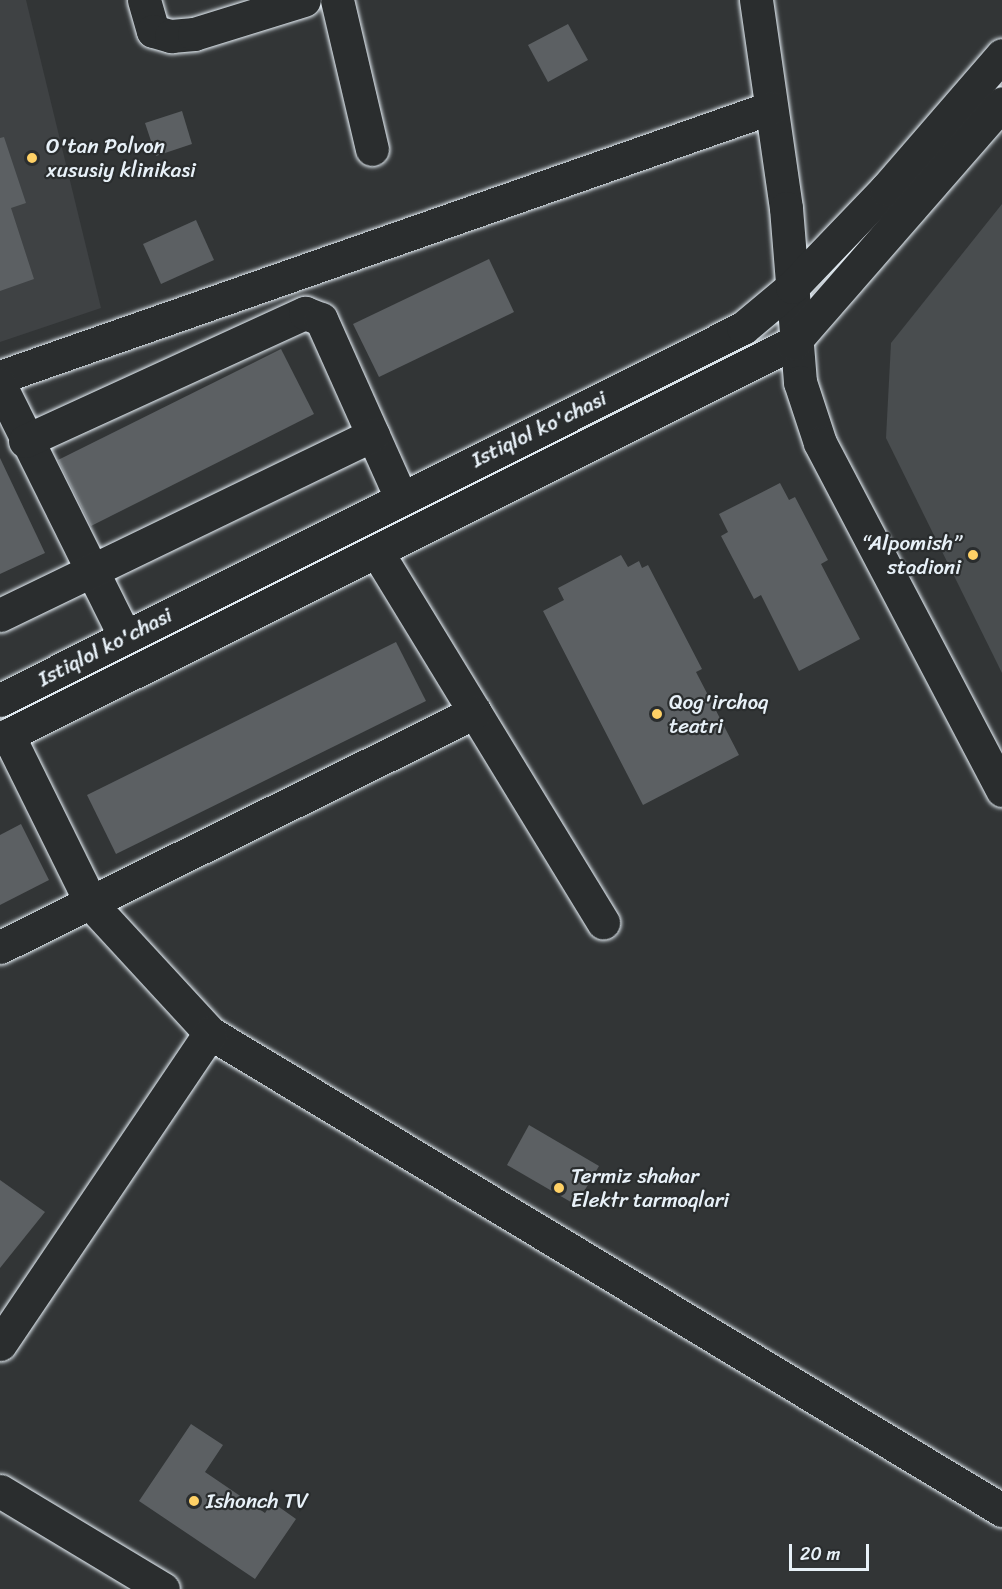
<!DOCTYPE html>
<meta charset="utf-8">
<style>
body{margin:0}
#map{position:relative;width:1002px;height:1589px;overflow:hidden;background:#323536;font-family:Sriracha,sans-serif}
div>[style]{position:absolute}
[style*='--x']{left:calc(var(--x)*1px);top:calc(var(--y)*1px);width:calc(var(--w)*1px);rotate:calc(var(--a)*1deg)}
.built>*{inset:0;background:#3f4244}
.green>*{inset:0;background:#494d4f}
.building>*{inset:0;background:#5c6063}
.roads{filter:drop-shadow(0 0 2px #e8f1f8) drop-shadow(0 0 2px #e8f1f8)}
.minor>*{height:33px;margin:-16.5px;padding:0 16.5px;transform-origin:16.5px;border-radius:16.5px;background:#2a2d2e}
.major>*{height:33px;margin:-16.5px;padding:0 16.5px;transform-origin:16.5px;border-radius:16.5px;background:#2a2d2e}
.dots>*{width:16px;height:16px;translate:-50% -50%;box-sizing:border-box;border:3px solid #2a2d2e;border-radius:50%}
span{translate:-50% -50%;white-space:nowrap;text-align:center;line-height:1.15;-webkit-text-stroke:4.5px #2a2d2e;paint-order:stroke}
.poi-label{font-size:21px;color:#e8f1f8}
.left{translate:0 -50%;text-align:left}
.right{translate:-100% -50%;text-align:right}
.street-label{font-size:21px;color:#e8f1f8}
.scale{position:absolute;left:789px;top:1544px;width:80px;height:27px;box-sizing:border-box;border:3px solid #e8f1f8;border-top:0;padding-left:8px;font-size:18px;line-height:21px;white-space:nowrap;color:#e8f1f8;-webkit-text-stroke:4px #2a2d2e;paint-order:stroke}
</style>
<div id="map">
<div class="built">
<i style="clip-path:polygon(0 0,26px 0,101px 308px,0 342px)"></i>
</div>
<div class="green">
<i style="clip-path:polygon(1002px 204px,1002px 673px,886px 438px,891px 343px)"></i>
</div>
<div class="building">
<i style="clip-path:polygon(568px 24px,588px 60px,548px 82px,528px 45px)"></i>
<i style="clip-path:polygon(182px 111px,192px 144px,156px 156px,145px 123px)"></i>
<i style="clip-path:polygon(4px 137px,26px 203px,11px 208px,34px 279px,0 291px,0 138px)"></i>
<i style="clip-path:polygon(196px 220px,214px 260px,161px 284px,143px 244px)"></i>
<i style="clip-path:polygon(489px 259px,514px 312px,379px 377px,353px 324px)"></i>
<i style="clip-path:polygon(281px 349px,314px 414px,91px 526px,58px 460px)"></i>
<i style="clip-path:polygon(0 458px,45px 553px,0 574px)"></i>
<i style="clip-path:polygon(780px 483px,789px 500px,795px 497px,828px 560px,821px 564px,860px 639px,799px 671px,761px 595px,754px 599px,721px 536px,728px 532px,719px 514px)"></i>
<i style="clip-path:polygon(621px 555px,628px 567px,639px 561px,642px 568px,648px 565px,702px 669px,696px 672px,739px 755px,643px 805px,543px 611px,564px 600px,558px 588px)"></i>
<i style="clip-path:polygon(396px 642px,426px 701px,116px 854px,87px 795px)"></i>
<i style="clip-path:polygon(21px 824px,49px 880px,0 905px,0 835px)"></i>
<i style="clip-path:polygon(529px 1125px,599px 1166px,576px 1205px,507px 1165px)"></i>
<i style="clip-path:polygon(0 1180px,45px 1212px,0 1268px)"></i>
<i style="clip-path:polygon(191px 1424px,223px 1445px,205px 1472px,265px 1513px,272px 1502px,296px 1519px,255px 1579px,139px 1501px)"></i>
</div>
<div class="roads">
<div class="minor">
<i style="--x:144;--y:0;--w:32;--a:74"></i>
<i style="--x:153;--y:31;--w:19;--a:16"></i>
<i style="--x:171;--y:36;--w:23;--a:-5"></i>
<i style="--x:194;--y:34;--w:115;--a:-17.2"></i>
<i style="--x:337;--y:0;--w:153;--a:76.8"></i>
<i style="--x:756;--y:0;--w:210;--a:81.8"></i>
<i style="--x:786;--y:208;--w:175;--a:85.4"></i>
<i style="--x:800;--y:382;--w:64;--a:71.8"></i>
<i style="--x:820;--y:443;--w:392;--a:62.3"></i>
<i style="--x:0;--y:377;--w:816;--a:-19.26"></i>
<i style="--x:0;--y:385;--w:281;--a:63.6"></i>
<i style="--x:25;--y:441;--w:308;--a:-24.6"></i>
<i style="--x:305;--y:313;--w:17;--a:21"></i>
<i style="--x:321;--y:319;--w:196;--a:65.9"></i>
<i style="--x:377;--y:552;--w:434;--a:58.6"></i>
<i style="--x:0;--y:615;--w:414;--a:-25.8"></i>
<i style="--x:8;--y:735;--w:190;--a:63.7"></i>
<i style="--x:92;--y:905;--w:174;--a:47.3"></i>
<i style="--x:210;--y:1033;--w:925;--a:31.06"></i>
<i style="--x:0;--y:947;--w:530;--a:-26.32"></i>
<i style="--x:0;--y:1344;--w:375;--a:-56"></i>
</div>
<div class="major">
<i style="--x:0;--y:700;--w:831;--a:-26.6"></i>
<i style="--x:743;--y:328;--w:64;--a:-39.9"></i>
<i style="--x:792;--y:287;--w:136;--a:-46.2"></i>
<i style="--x:886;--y:189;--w:177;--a:-49.1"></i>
<i style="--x:0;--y:739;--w:886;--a:-26.54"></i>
<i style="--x:793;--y:343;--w:318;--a:-48.9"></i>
<i style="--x:0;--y:1491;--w:190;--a:31"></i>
</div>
</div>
<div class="dots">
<i style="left:32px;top:158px;background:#ffd166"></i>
<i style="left:973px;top:555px;background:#ffd166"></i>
<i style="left:657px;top:714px;background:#ffd166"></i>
<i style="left:559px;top:1188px;background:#ffd166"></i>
<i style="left:194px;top:1501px;background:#ffd166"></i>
</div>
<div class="poi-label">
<span class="left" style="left:46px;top:158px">O'tan Polvon<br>xususiy klinikasi</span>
<span class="right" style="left:961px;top:555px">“Alpomish”<br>stadioni</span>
<span class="left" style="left:669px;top:714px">Qog'irchoq<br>teatri</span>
<span class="left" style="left:571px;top:1188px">Termiz shahar<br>Elektr tarmoqlari</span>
<span class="left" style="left:206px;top:1501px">Ishonch TV</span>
</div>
<div class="street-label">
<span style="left:539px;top:429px;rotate:-26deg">Istiqlol ko'chasi</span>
<span style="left:105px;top:647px;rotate:-27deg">Istiqlol ko'chasi</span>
</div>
<div class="scale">20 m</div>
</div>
